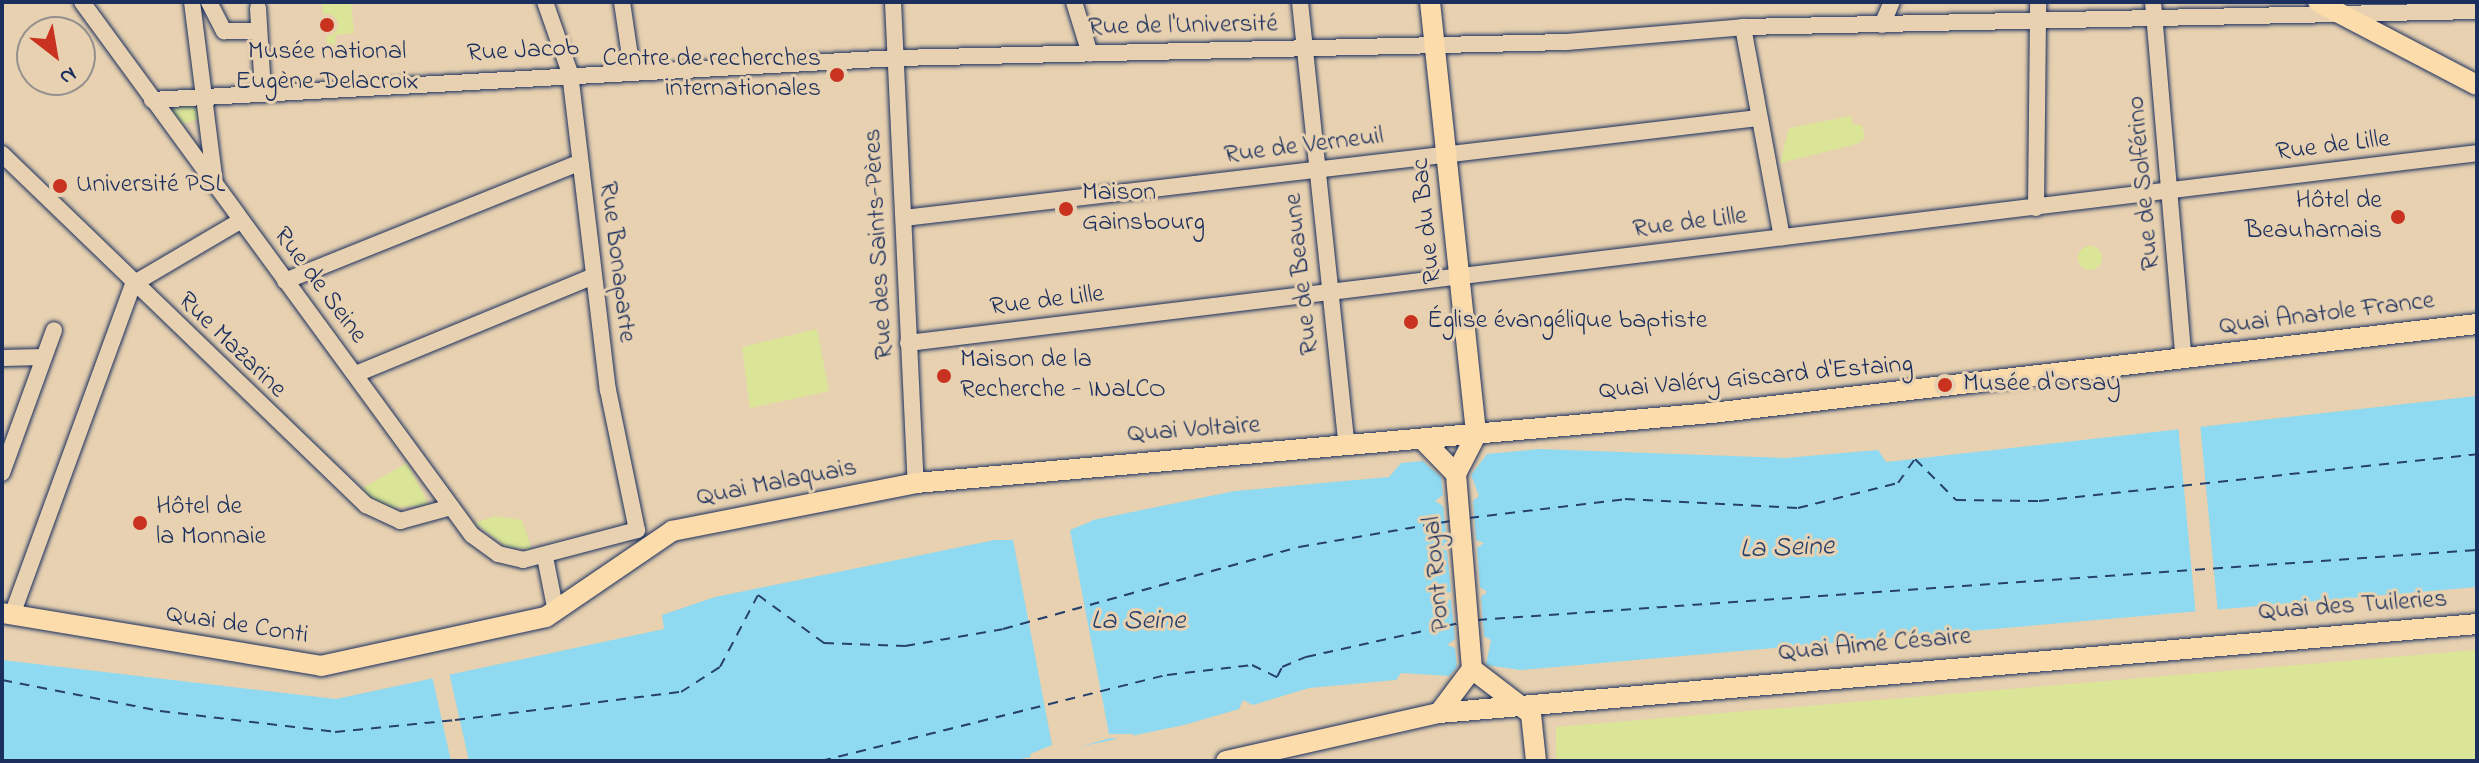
<!DOCTYPE html>
<meta charset="utf-8">
<style>
body{margin:0}
#map{position:relative;width:2479px;height:763px;overflow:hidden;background:#e7d1b0;font-family:"Indie Flower",sans-serif}
div>[style]{position:absolute}
[style*='--x']{left:calc(var(--x)*1px);top:calc(var(--y)*1px);width:calc(var(--w)*1px);rotate:calc(var(--a)*1deg)}
.green>*{inset:0;background:#dae597}
.round{border-radius:50%}
.water>*{inset:0;background:#8fdaf0}
.pier>*{inset:0;background:#e7d1b0}
.ferry>*{height:2px;margin-top:-1px;transform-origin:0;background:repeating-linear-gradient(90deg,#27406d 0 10px,transparent 0 18px)}
.roads{filter:drop-shadow(0 0 2px #1b2f5e) drop-shadow(0 0 2px #1b2f5e)}
.minor>*{height:16px;margin:-8px;padding:0 8px;transform-origin:8px;border-radius:8px;background:#e7d1b0}
.major>*{height:20px;margin:-10px;padding:0 10px;transform-origin:10px;border-radius:10px;background:#fddcac}
.dots>*{width:22px;height:22px;translate:-50% -50%;box-sizing:border-box;border:4px solid #e7d1b0;border-radius:50%}
span{translate:-50% -50%;white-space:nowrap;text-align:center;line-height:1.15;-webkit-text-stroke:6px #e7d1b0;paint-order:stroke}
.street-label{font-size:26px;color:#1b2f5e}
.poi-label{font-size:26px;color:#1b2f5e}
.right{translate:-100% -50%;text-align:right}
.left{translate:0 -50%;text-align:left}
.water-label{font-size:28px;color:#27406d;font-style:italic}
.frame{position:absolute;inset:0;border:4px solid #1b2f5e;pointer-events:none}
.north{position:absolute;left:16px;top:16px;width:80px;height:80px;box-sizing:border-box;background:#e7d1b0;border:2px solid #95908f;border-radius:50%;rotate:149deg;font-size:22px;font-weight:700;line-height:32px;text-align:center;color:#1b2f5e}
.north::after{content:'';display:block;margin:auto;width:28px;height:36px;background:#c8321e;clip-path:polygon(50% 0,100% 100%,50% 72%,0 100%)}
</style>
<div id="map">
<div class="green">
<i style="clip-path:polygon(322px 2px,351px 2px,354px 33px,335px 35px,336px 49px,328px 49px)"></i>
<i style="clip-path:polygon(184px 104px,201px 108px,203px 117px,178px 126px,165px 106px)"></i>
<i style="clip-path:polygon(1851px 116px,1853px 125px,1862px 125px,1865px 138px,1857px 144px,1780px 163px,1789px 128px)"></i>
<i class="round" style="left:2078px;top:246px;width:24px;height:24px"></i>
<i style="clip-path:polygon(817px 329px,829px 391px,750px 408px,742px 347px)"></i>
<i style="clip-path:polygon(407px 463px,429px 505px,383px 508px,361px 489px)"></i>
<i style="clip-path:polygon(495px 516px,522px 520px,532px 550px,505px 546px,475px 523px)"></i>
<i style="clip-path:polygon(2477px 650px,2477px 761px,1556px 761px,1556px 727px)"></i>
</div>
<div class="water">
<i style="clip-path:polygon(2477px 396px,2477px 587px,1520px 670px,1486px 665px,1457px 668px,1450px 676px,1401px 673px,1396px 680px,1309px 688px,1253px 705px,1243px 700px,1239px 709px,1184px 725px,1011px 761px,2px 761px,2px 660px,336px 699px,664px 629px,662px 615px,715px 597px,1235px 491px,1389px 477px,1401px 463px,1423px 461px,1441px 477px,1470px 474px,1487px 454px,1539px 449px,1785px 458px,1878px 450px,1886px 462px)"></i>
</div>
<div class="pier">
<i style="clip-path:polygon(2200px 423px,2218px 614px,2196px 616px,2178px 425px)"></i>
<i style="clip-path:polygon(1487px 454px,1471px 475px,1479px 496px,1473px 501px,1476px 540px,1484px 543px,1477px 548px,1480px 587px,1487px 592px,1481px 597px,1484px 636px,1491px 640px,1486px 665px,1498px 675px,1446px 680px,1457px 667px,1455px 648px,1447px 645px,1455px 639px,1451px 600px,1443px 597px,1451px 591px,1447px 551px,1439px 548px,1447px 543px,1443px 506px,1435px 501px,1443px 495px,1441px 477px,1423px 461px,1442px 473px,1469px 471px)"></i>
<i style="clip-path:polygon(1091px 514px,1092px 521px,1070px 530px,1109px 734px,1133px 734px,1134px 741px,1110px 738px,1032px 761px,1030px 754px,1052px 745px,1019px 571px,1013px 540px,990px 540px,988px 533px,1012px 536px)"></i>
<i style="clip-path:polygon(449px 672px,455px 699px,469px 761px,451px 761px,432px 676px)"></i>
</div>
<div class="ferry">
<i style="--x:1469;--y:518;--w:157;--a:-6.9"></i>
<i style="--x:1625;--y:499;--w:173;--a:3"></i>
<i style="--x:1798;--y:508;--w:103;--a:-14"></i>
<i style="--x:1898;--y:483;--w:29;--a:-55"></i>
<i style="--x:1915;--y:459;--w:58;--a:45"></i>
<i style="--x:1956;--y:500;--w:83;--a:0.7"></i>
<i style="--x:2039;--y:501;--w:441;--a:-6.1"></i>
<i style="--x:1477;--y:620;--w:1002;--a:-4"></i>
<i style="--x:2;--y:680;--w:161;--a:11.1"></i>
<i style="--x:160;--y:711;--w:176;--a:6.8"></i>
<i style="--x:335;--y:732;--w:121;--a:-5.7"></i>
<i style="--x:455;--y:720;--w:228;--a:-7.1"></i>
<i style="--x:681;--y:692;--w:46;--a:-32.7"></i>
<i style="--x:720;--y:667;--w:81;--a:-62.2"></i>
<i style="--x:758;--y:595;--w:82;--a:36"></i>
<i style="--x:824;--y:643;--w:81;--a:2.1"></i>
<i style="--x:905;--y:646;--w:99;--a:-9.8"></i>
<i style="--x:1003;--y:629;--w:307;--a:-15.5"></i>
<i style="--x:1299;--y:547;--w:154;--a:-9.7"></i>
<i style="--x:821;--y:761;--w:357;--a:-14"></i>
<i style="--x:1167;--y:675;--w:86;--a:-6.7"></i>
<i style="--x:1252;--y:665;--w:28;--a:26"></i>
<i style="--x:1277;--y:677;--w:11;--a:-63"></i>
<i style="--x:1282;--y:667;--w:26;--a:-23"></i>
<i style="--x:1306;--y:657;--w:157;--a:-12.5"></i>
</div>
<div class="roads">
<div class="minor">
<i style="--x:82;--y:2;--w:660;--a:53.81"></i>
<i style="--x:472;--y:535;--w:32;--a:36"></i>
<i style="--x:498;--y:554;--w:26;--a:13"></i>
<i style="--x:523;--y:560;--w:118;--a:-14.7"></i>
<i style="--x:192;--y:2;--w:182;--a:82.8"></i>
<i style="--x:209;--y:2;--w:33;--a:63"></i>
<i style="--x:224;--y:31;--w:35;--a:0"></i>
<i style="--x:545;--y:2;--w:75;--a:70.6"></i>
<i style="--x:570;--y:73;--w:319;--a:83.2"></i>
<i style="--x:608;--y:390;--w:143;--a:78.3"></i>
<i style="--x:622;--y:2;--w:69;--a:81.6"></i>
<i style="--x:893;--y:2;--w:482;--a:87.3"></i>
<i style="--x:1074;--y:2;--w:54;--a:72.9"></i>
<i style="--x:1300;--y:2;--w:446;--a:84"></i>
<i style="--x:2153;--y:2;--w:359;--a:85.1"></i>
<i style="--x:258;--y:8;--w:84;--a:86.6"></i>
<i style="--x:1882;--y:25;--w:25;--a:-67"></i>
<i style="--x:1743;--y:27;--w:214;--a:79.5"></i>
<i style="--x:152;--y:100;--w:746;--a:-3.23"></i>
<i style="--x:897;--y:58;--w:669;--a:-1.37"></i>
<i style="--x:1566;--y:42;--w:178;--a:-4.8"></i>
<i style="--x:1743;--y:27;--w:734;--a:-1.25"></i>
<i style="--x:2;--y:154;--w:506;--a:43.96"></i>
<i style="--x:366;--y:505;--w:38;--a:25"></i>
<i style="--x:400;--y:521;--w:53;--a:-15.4"></i>
<i style="--x:2036;--y:208;--w:206;--a:-89.4"></i>
<i style="--x:904;--y:218;--w:860;--a:-6.68"></i>
<i style="--x:285;--y:281;--w:317;--a:-21.9"></i>
<i style="--x:133;--y:284;--w:124;--a:-30.5"></i>
<i style="--x:908;--y:343;--w:1580;--a:-6.9"></i>
<i style="--x:2;--y:358;--w:41;--a:-1.4"></i>
<i style="--x:356;--y:374;--w:257;--a:-22.4"></i>
<i style="--x:2;--y:473;--w:152;--a:-70"></i>
<i style="--x:545;--y:557;--w:56;--a:78.7"></i>
<i style="--x:12;--y:615;--w:352;--a:-69.9"></i>
</div>
<div class="major">
<i style="--x:1430;--y:2;--w:435;--a:83.9"></i>
<i style="--x:2318;--y:2;--w:179;--a:27.6"></i>
<i style="--x:1423;--y:440;--w:47;--a:45.9"></i>
<i style="--x:2;--y:613;--w:323;--a:9.4"></i>
<i style="--x:321;--y:666;--w:230;--a:-12.3"></i>
<i style="--x:546;--y:617;--w:153;--a:-34.3"></i>
<i style="--x:672;--y:531;--w:249;--a:-11.1"></i>
<i style="--x:916;--y:483;--w:799;--a:-5.03"></i>
<i style="--x:1712;--y:413;--w:770;--a:-6.64"></i>
<i style="--x:1472;--y:669;--w:74;--a:37.3"></i>
<i style="--x:1531;--y:714;--w:47;--a:83.9"></i>
<i style="--x:1439;--y:713;--w:55;--a:-53.1"></i>
<i style="--x:1472;--y:669;--w:196;--a:-94.7"></i>
<i style="--x:1456;--y:474;--w:44;--a:-62.9"></i>
<i style="--x:1226;--y:761;--w:218;--a:-12.7"></i>
<i style="--x:1439;--y:713;--w:1042;--a:-4.9"></i>
</div>
</div>
<div class="dots">
<i style="left:327px;top:25px;background:#c8321e"></i>
<i style="left:837px;top:75px;background:#c8321e"></i>
<i style="left:60px;top:186px;background:#c8321e"></i>
<i style="left:1066px;top:209px;background:#c8321e"></i>
<i style="left:2398px;top:217px;background:#c8321e"></i>
<i style="left:1411px;top:322px;background:#c8321e"></i>
<i style="left:944px;top:376px;background:#c8321e"></i>
<i style="left:1945px;top:385px;background:#c8321e"></i>
<i style="left:140px;top:523px;background:#c8321e"></i>
</div>
<div class="street-label">
<span style="left:1183px;top:27px;rotate:-1deg">Rue de l'Université</span>
<span style="left:523px;top:52px;rotate:-3deg">Rue Jacob</span>
<span style="left:1304px;top:147px;rotate:-7deg">Rue de Verneuil</span>
<span style="left:2333px;top:147px;rotate:-7deg">Rue de Lille</span>
<span style="left:2145px;top:183px;rotate:-95deg">Rue de Solférino</span>
<span style="left:1428px;top:221px;rotate:-96deg">Rue du Bac</span>
<span style="left:1690px;top:224px;rotate:-7deg">Rue de Lille</span>
<span style="left:880px;top:244px;rotate:-93deg">Rue des Saints-Pères</span>
<span style="left:616px;top:262px;rotate:83deg">Rue Bonaparte</span>
<span style="left:1303px;top:274px;rotate:-96deg">Rue de Beaune</span>
<span style="left:319px;top:286px;rotate:53deg">Rue de Seine</span>
<span style="left:1047px;top:302px;rotate:-7deg">Rue de Lille</span>
<span style="left:2327px;top:315px;rotate:-7deg">Quai Anatole France</span>
<span style="left:231px;top:346px;rotate:44deg">Rue Mazarine</span>
<span style="left:1756px;top:379px;rotate:-5deg">Quai Valéry Giscard d'Estaing</span>
<span style="left:1194px;top:431px;rotate:-4deg">Quai Voltaire</span>
<span style="left:777px;top:484px;rotate:-11deg">Quai Malaquais</span>
<span style="left:1438px;top:574px;rotate:-95deg">Pont Royal</span>
<span style="left:2353px;top:607px;rotate:-4deg">Quai des Tuileries</span>
<span style="left:237px;top:626px;rotate:9deg">Quai de Conti</span>
<span style="left:1875px;top:646px;rotate:-5deg">Quai Aimé Césaire</span>
</div>
<div class="poi-label">
<span style="left:327px;top:68px">Musée national<br>Eugène Delacroix</span>
<span class="right" style="left:821px;top:75px">Centre de recherches<br>internationales</span>
<span class="left" style="left:76px;top:186px">Université PSL</span>
<span class="left" style="left:1082px;top:209px">Maison<br>Gainsbourg</span>
<span class="right" style="left:2382px;top:217px">Hôtel de<br>Beauharnais</span>
<span class="left" style="left:1427px;top:322px">Église évangélique baptiste</span>
<span class="left" style="left:960px;top:376px">Maison de la<br>Recherche - INaLCO</span>
<span class="left" style="left:1963px;top:385px">Musée d'Orsay</span>
<span class="left" style="left:156px;top:523px">Hôtel de<br>la Monnaie</span>
</div>
<div class="water-label">
<span style="left:1787px;top:549px;rotate:-2deg">La Seine</span>
<span style="left:1138px;top:622px">La Seine</span>
</div>
<div class="frame"></div>
<div class="north">N</div>
</div>
